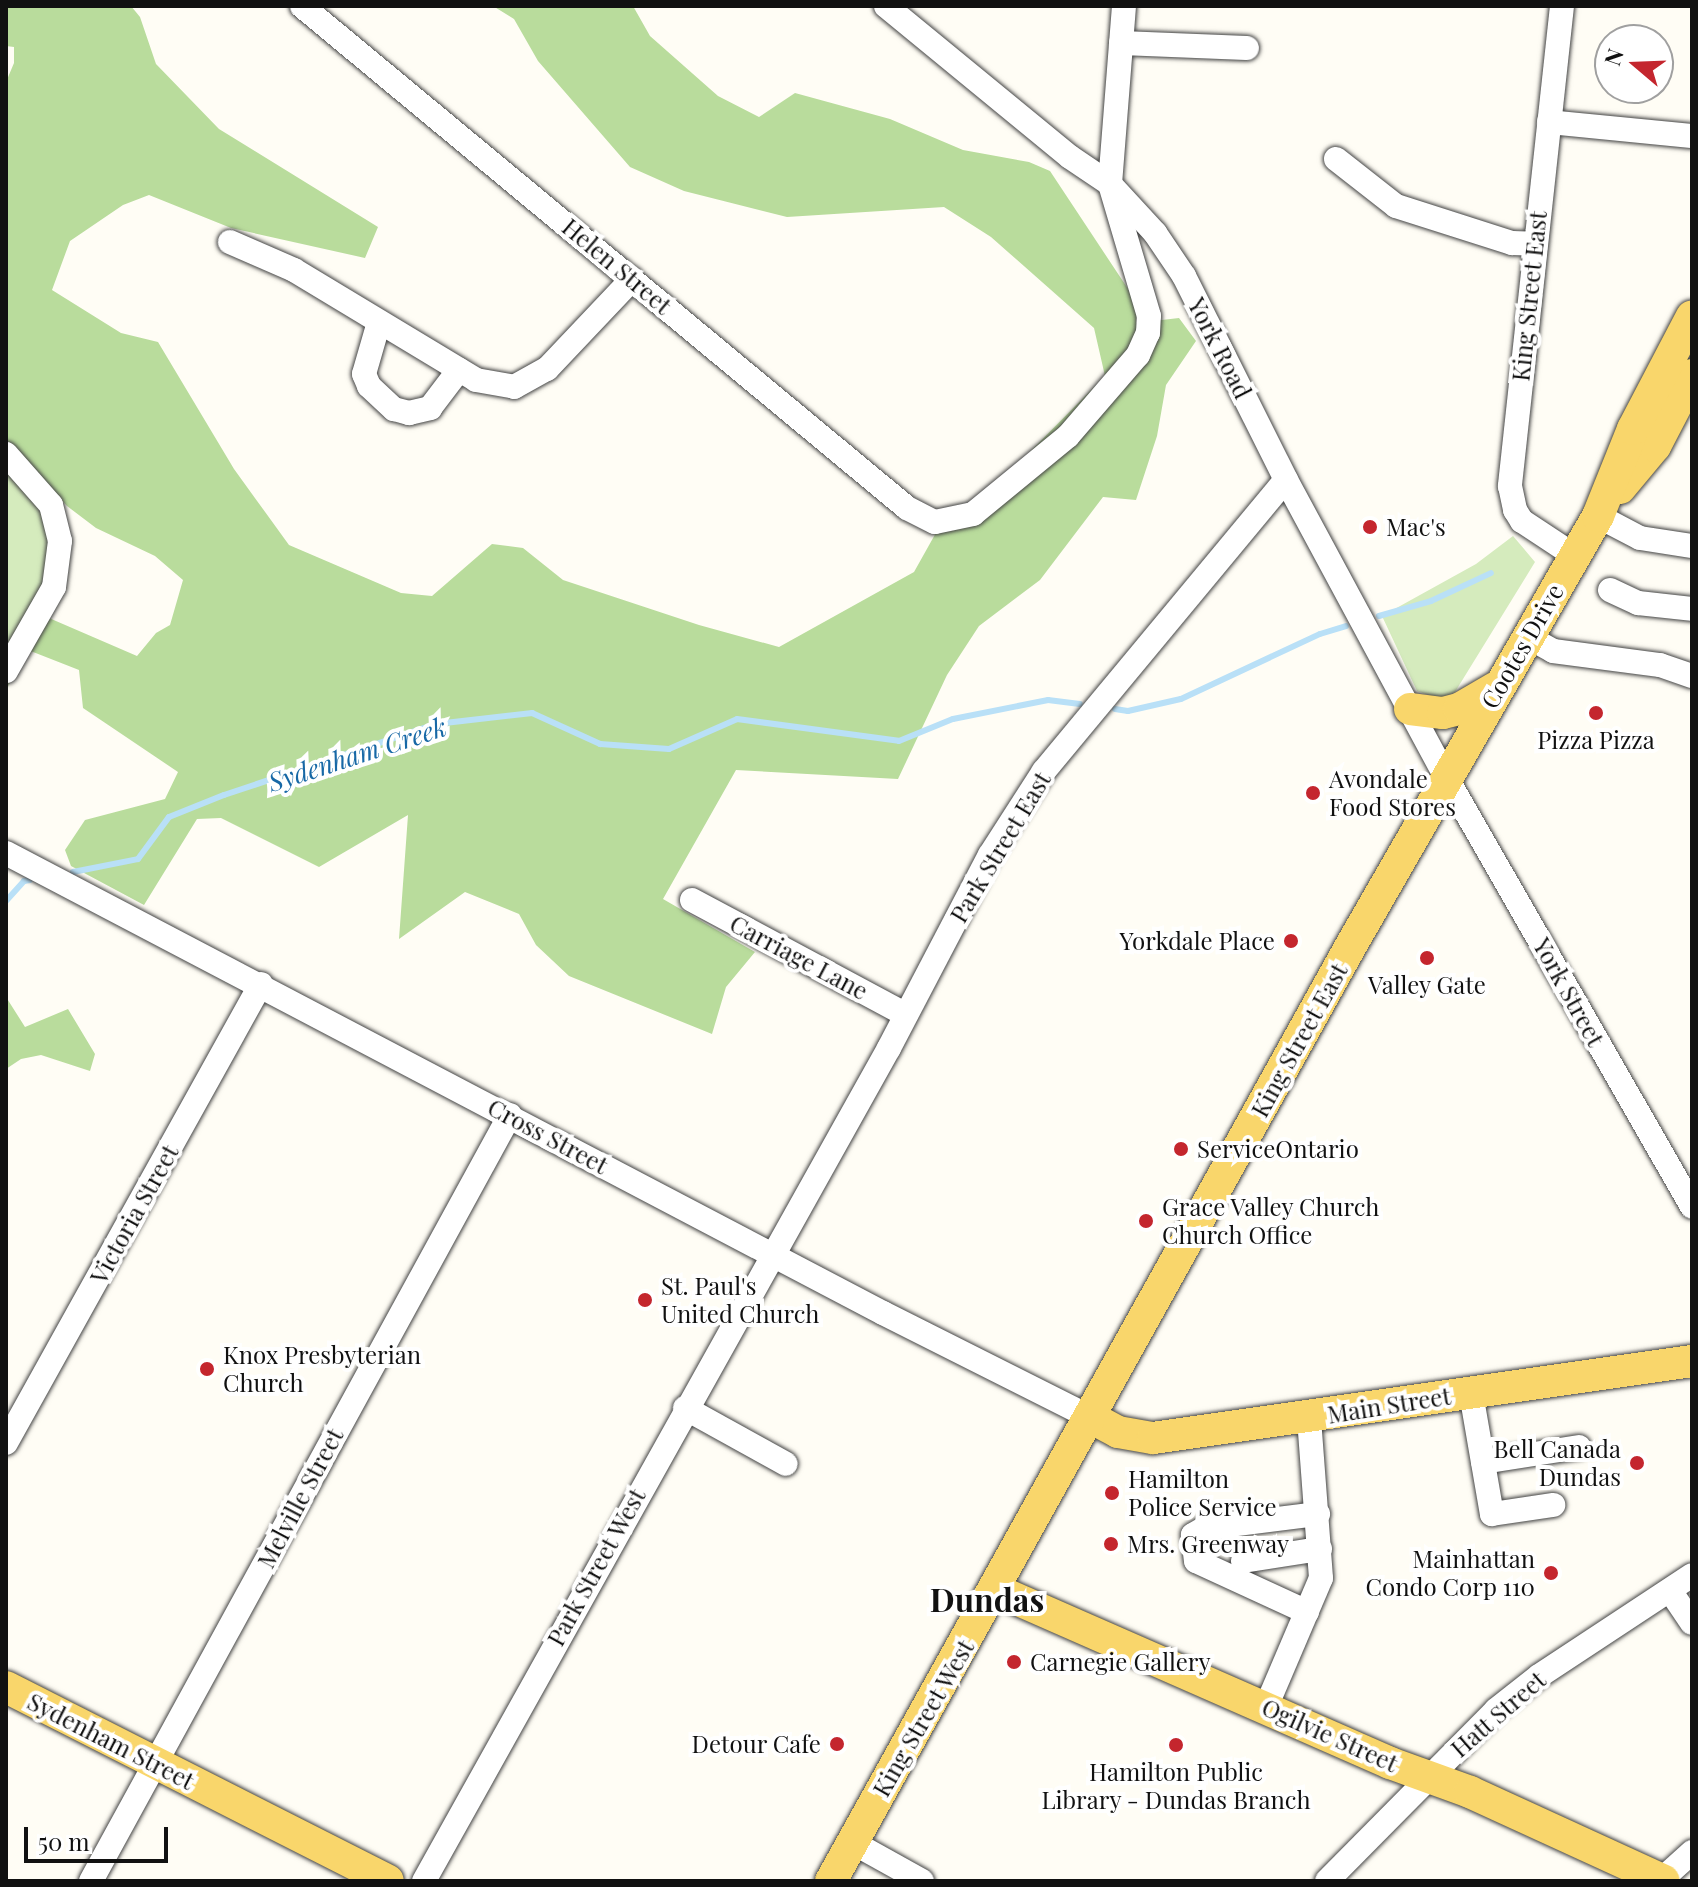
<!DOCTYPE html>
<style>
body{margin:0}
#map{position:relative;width:1698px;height:1887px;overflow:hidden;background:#fffdf5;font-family:"Playfair Display",serif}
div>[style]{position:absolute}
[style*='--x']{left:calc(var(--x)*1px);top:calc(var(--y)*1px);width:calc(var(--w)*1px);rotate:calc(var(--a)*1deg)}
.green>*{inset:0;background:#d5ebbd}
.forest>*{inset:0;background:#b9dc9c}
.stream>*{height:6px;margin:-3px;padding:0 3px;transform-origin:3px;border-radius:3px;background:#b9e0f7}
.roads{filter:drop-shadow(0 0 2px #444) drop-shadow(0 0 2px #444)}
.minor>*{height:24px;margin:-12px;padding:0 12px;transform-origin:12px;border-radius:12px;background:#fff}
.major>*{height:32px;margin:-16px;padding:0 16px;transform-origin:16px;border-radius:16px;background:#f9d66b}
.dots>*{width:22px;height:22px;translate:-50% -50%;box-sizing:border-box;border:4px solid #fff;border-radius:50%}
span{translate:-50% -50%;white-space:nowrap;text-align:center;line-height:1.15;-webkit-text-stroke:8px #fff;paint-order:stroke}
.street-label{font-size:24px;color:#111}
.poi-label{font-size:24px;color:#111}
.left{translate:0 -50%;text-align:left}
.right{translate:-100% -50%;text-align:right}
.water-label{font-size:26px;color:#1768a6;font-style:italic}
.district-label{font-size:32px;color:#111;font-weight:700}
.frame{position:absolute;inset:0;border:8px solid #111;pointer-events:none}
.north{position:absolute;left:1594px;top:24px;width:80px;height:80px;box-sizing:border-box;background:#fff;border:2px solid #a0a0a0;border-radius:50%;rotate:289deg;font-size:22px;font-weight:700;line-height:32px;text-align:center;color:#111}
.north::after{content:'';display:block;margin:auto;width:28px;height:36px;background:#c4262e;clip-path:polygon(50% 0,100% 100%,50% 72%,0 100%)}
.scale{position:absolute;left:24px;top:1827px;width:144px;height:36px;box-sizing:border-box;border:4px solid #111;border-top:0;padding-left:10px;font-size:24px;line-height:28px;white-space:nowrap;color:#111;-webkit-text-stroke:6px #fff;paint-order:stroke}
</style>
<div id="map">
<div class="green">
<i style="clip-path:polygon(6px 442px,53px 507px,70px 560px,6px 691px)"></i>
<i style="clip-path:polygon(1513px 536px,1535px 562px,1455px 692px,1440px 699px,1417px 691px,1382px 616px,1476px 564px)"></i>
</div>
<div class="forest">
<i style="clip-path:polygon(6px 6px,131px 6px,140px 17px,156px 64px,219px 129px,378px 227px,365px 258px,231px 228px,149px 195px,123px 205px,70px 241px,52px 290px,121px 333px,158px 342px,234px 469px,289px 545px,401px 593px,432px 596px,492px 544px,523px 548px,563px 580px,699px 625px,779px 647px,914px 572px,942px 522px,975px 507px,1105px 376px,1094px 328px,991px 237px,944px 207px,787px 217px,684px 191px,630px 167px,538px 61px,514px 19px,493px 6px,633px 6px,650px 36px,718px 96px,759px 117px,795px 93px,890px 119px,963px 150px,1029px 162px,1050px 171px,1138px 304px,1136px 323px,1179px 318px,1196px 341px,1166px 385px,1157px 436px,1136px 500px,1103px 497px,1040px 580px,979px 626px,947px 675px,898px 779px,736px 770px,663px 899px,755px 952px,726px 987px,712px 1034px,569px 976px,536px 945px,519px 914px,465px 892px,399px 939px,408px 815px,319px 867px,221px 818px,197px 819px,144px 905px,71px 866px,65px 850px,85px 820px,165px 799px,178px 772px,83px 708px,79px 670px,28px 650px,49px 618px,137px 656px,156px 633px,170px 625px,183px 580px,155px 556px,96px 528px,67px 506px,6px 439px,6px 82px,14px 63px,14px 47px,6px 46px)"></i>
<i style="clip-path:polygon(6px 997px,25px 1027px,68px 1009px,95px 1054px,90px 1071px,41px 1055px,21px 1059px,6px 1069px)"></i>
</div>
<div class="stream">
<i style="--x:1379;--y:616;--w:54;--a:-16.1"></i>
<i style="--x:1431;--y:601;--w:66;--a:-25"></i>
<i style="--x:1115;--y:709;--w:13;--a:9"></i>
<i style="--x:1128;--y:711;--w:54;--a:-12.8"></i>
<i style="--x:1181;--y:699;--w:153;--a:-25.1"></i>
<i style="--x:1320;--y:634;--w:27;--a:-17"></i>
<i style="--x:73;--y:872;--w:66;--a:-11.3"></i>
<i style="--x:138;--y:859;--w:52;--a:-53.6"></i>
<i style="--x:169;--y:817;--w:59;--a:-21.8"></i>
<i style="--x:224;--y:795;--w:224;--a:-18.5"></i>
<i style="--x:436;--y:724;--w:97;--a:-6.5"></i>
<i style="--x:532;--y:713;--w:75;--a:24.5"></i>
<i style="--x:600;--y:744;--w:69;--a:4.1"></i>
<i style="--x:669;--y:749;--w:74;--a:-23.8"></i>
<i style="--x:737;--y:719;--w:163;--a:7.7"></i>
<i style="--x:899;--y:741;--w:58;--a:-22.2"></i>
<i style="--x:953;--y:719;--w:97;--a:-11.3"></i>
<i style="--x:1048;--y:700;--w:32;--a:7"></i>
<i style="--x:6;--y:901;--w:27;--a:-48"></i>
<i style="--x:24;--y:881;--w:6;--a:-9"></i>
</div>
<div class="roads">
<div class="minor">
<i style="--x:302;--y:6;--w:786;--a:39.68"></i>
<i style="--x:907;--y:508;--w:31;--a:27"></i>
<i style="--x:935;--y:522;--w:39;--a:-12"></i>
<i style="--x:973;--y:514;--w:123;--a:-39.4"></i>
<i style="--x:1068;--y:436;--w:107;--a:-49.2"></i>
<i style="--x:1138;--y:355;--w:24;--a:-66"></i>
<i style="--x:1148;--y:333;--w:17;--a:-87"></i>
<i style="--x:1149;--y:316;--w:138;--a:-106.5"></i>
<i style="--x:1110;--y:184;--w:179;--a:-85.5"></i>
<i style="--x:886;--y:6;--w:238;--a:39.4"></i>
<i style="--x:1070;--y:157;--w:48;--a:34"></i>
<i style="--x:1110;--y:184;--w:67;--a:47.4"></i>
<i style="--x:1155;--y:233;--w:52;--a:56"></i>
<i style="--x:1184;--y:276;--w:228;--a:63.4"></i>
<i style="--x:1286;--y:480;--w:337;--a:61.7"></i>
<i style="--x:1446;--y:777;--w:495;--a:60.2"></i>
<i style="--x:1562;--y:6;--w:483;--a:96.2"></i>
<i style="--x:1510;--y:486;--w:25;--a:78"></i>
<i style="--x:1515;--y:510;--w:13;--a:58"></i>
<i style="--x:1522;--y:521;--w:64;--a:33.4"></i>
<i style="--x:1121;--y:43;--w:126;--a:2.3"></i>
<i style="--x:1549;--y:122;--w:144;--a:5.6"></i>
<i style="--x:1336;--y:159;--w:76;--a:38.1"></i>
<i style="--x:1396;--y:206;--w:122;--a:17.7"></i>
<i style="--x:1512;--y:243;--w:23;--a:2"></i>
<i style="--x:230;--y:242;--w:70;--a:23.6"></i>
<i style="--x:294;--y:270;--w:213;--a:31.1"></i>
<i style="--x:476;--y:380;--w:39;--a:10"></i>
<i style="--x:514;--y:387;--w:38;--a:-29"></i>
<i style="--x:547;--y:369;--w:124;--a:-46.6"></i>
<i style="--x:379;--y:322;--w:54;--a:106.1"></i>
<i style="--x:364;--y:374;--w:13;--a:67"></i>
<i style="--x:369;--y:386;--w:34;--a:43"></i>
<i style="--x:394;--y:409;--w:16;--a:15"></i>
<i style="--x:409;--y:413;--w:22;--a:-13"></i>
<i style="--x:430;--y:408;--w:48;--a:-52.7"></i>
<i style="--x:6;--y:454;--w:68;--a:48.6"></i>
<i style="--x:51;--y:505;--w:37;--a:76"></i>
<i style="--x:60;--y:541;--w:46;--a:97.4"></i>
<i style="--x:54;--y:587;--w:97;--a:119.7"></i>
<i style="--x:1598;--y:516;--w:47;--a:27.6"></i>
<i style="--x:1640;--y:538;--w:53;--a:8.7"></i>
<i style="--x:1610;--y:590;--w:31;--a:25"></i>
<i style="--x:1638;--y:603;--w:54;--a:6.3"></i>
<i style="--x:1528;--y:637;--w:29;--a:29"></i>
<i style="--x:1553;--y:651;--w:108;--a:7.5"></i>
<i style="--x:1660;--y:665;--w:34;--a:19"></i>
<i style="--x:6;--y:853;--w:990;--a:27.68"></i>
<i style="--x:883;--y:1313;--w:232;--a:26.7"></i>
<i style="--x:692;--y:900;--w:242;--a:28.2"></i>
<i style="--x:1471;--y:1393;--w:123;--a:80.2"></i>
<i style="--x:1492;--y:1514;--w:62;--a:-8.4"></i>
<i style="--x:685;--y:1408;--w:115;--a:29"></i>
<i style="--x:6;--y:1443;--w:525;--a:-60.95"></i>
<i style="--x:1483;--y:1462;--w:97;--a:-8.9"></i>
<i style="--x:1243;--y:1561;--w:78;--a:-8.9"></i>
<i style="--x:1671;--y:1592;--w:37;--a:56"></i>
<i style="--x:1307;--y:1612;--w:122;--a:-155.3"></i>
<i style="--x:1196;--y:1561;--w:26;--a:-97"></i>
<i style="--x:1193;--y:1535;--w:14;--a:-30"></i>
<i style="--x:1205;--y:1528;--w:114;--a:-7.1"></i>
<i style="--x:1266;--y:1707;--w:140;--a:-66.9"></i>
<i style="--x:1321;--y:1578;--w:161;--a:-94.3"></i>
<i style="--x:852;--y:1842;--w:80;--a:29.1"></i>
<i style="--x:1661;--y:1880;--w:42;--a:-42.1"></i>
<i style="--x:91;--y:1881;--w:873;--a:-61.32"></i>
<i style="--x:424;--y:1881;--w:954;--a:-60.83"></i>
<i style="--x:889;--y:1048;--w:218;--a:-62.4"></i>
<i style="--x:990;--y:855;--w:100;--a:-57.3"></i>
<i style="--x:1044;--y:771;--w:378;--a:-50.3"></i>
<i style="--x:1327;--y:1881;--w:240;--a:-45.3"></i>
<i style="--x:1496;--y:1710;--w:55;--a:-38.3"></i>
<i style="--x:1539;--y:1676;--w:183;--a:-33.4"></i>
</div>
<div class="major">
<i style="--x:1620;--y:488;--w:55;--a:-50.2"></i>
<i style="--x:1655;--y:446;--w:80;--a:-62.5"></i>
<i style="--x:1410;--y:709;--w:33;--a:7"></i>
<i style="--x:1443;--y:713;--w:16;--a:-14"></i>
<i style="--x:1459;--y:709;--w:42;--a:-30.3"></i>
<i style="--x:1090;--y:1417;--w:32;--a:28"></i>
<i style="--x:1118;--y:1432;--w:36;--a:10"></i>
<i style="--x:1153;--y:1438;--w:544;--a:-8.13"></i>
<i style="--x:996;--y:1590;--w:430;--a:23.7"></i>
<i style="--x:1390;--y:1763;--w:85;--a:19.9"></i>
<i style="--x:1470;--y:1792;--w:213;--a:24.6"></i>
<i style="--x:6;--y:1687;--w:428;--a:26.9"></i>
<i style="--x:831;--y:1881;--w:1066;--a:-60.93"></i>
<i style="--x:1349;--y:949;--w:499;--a:-60.1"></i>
<i style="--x:1598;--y:516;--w:94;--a:-68.1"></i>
<i style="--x:1633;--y:429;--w:127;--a:-62.4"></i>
</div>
</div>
<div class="dots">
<i style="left:1370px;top:527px;background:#c4262e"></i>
<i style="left:1596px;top:713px;background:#c4262e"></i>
<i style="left:1313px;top:793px;background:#c4262e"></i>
<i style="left:1291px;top:941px;background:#c4262e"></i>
<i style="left:1427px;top:958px;background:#c4262e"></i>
<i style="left:1181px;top:1149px;background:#c4262e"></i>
<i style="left:1146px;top:1221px;background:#c4262e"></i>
<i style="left:645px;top:1300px;background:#c4262e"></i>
<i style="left:207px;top:1369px;background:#c4262e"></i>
<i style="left:1637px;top:1463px;background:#c4262e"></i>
<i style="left:1112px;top:1493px;background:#c4262e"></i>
<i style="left:1111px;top:1544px;background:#c4262e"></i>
<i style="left:1551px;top:1573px;background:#c4262e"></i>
<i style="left:1014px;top:1662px;background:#c4262e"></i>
<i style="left:837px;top:1744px;background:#c4262e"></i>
<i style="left:1176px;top:1745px;background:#c4262e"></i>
</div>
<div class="street-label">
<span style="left:617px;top:266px;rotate:40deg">Helen Street</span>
<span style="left:1529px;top:296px;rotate:-84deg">King Street East</span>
<span style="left:1220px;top:348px;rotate:63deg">York Road</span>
<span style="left:1522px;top:646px;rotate:-60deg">Cootes Drive</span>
<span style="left:1000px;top:847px;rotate:-59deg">Park Street East</span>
<span style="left:799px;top:957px;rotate:28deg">Carriage Lane</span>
<span style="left:1569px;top:992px;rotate:61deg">York Street</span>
<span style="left:1299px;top:1040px;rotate:-61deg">King Street East</span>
<span style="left:548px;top:1136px;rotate:28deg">Cross Street</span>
<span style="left:134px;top:1214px;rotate:-61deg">Victoria Street</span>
<span style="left:1389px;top:1405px;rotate:-9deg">Main Street</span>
<span style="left:300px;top:1498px;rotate:-62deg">Melville Street</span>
<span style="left:596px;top:1567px;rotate:-61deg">Park Street West</span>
<span style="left:1498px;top:1714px;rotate:-41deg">Hatt Street</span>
<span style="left:923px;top:1718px;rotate:-60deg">King Street West</span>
<span style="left:1330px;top:1735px;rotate:24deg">Ogilvie Street</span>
<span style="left:111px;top:1741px;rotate:27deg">Sydenham Street</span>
</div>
<div class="poi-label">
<span class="left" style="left:1386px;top:527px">Mac's</span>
<span style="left:1596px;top:740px">Pizza Pizza</span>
<span class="left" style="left:1329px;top:793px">Avondale<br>Food Stores</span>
<span class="right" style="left:1275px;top:941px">Yorkdale Place</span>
<span style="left:1427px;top:985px">Valley Gate</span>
<span class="left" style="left:1197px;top:1149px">ServiceOntario</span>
<span class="left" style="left:1162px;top:1221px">Grace Valley Church<br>Church Office</span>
<span class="left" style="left:661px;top:1300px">St. Paul's<br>United Church</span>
<span class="left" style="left:223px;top:1369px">Knox Presbyterian<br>Church</span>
<span class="right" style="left:1621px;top:1463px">Bell Canada<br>Dundas</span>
<span class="left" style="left:1128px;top:1493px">Hamilton<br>Police Service</span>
<span class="left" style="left:1127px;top:1544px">Mrs. Greenway</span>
<span class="right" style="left:1535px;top:1573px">Mainhattan<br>Condo Corp 110</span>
<span class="left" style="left:1030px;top:1662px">Carnegie Gallery</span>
<span class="right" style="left:821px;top:1744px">Detour Cafe</span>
<span style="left:1176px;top:1786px">Hamilton Public<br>Library - Dundas Branch</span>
</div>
<div class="water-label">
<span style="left:357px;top:754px;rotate:-18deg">Sydenham Creek</span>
</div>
<div class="district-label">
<span style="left:987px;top:1599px">Dundas</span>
</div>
<div class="frame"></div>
<div class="north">N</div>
<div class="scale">50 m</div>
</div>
